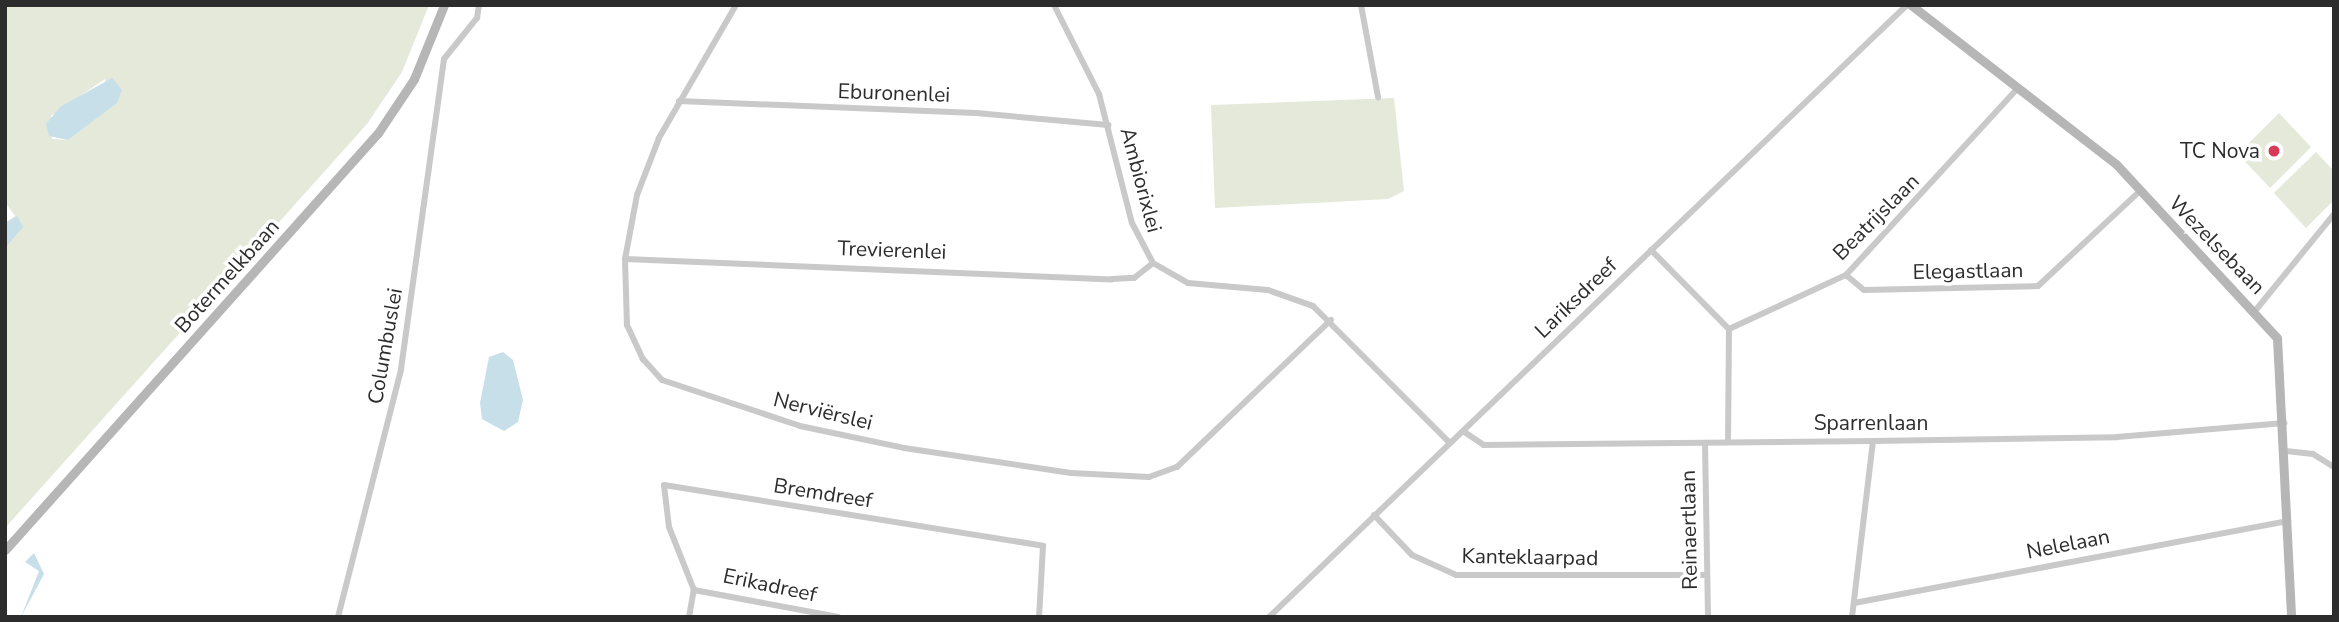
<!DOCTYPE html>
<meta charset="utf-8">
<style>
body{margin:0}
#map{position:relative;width:2339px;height:622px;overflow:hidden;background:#fff;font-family:"Nunito Sans",sans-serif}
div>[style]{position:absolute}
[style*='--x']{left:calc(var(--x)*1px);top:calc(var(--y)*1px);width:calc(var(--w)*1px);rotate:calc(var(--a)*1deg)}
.green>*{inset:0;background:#e4e9da}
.water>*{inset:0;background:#c7dfe8}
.street>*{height:6px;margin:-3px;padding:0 3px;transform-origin:3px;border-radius:3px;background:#c9c9c9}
.secondary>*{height:9px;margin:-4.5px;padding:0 4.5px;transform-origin:4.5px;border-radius:4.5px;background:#b6b6b6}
.dots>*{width:19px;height:19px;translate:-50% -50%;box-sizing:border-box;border:4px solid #fff;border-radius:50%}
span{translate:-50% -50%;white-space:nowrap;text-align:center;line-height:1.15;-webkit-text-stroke:7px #fff;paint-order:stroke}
.street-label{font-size:21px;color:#2c2c2c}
.poi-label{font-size:21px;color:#2c2c2c}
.right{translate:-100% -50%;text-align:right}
.frame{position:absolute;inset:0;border:7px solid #2c2c2c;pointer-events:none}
</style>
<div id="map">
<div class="green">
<i style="clip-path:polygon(evenodd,5px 5px,429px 5px,402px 72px,367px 124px,5px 528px,5px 223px,15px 216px,5px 202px,5px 5px,105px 79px,111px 107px,68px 140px,52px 139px,51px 116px,105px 79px)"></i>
<i style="clip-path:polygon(1394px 98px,1404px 191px,1388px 199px,1215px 208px,1211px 105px)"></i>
<i style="clip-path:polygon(2279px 113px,2311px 147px,2270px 188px,2238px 154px)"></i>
<i style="clip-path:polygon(2316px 152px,2334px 171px,2334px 200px,2306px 228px,2274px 193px)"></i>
</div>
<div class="water">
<i style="clip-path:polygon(112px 78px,122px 90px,117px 103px,68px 140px,49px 136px,46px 124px,60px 107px)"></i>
<i style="clip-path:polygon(17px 216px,23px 227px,5px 248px,5px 223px)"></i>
<i style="clip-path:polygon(503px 352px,513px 360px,523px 400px,518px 422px,504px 431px,482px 419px,480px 403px,489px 357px)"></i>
<i style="clip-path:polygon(34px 553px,44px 574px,21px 617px,39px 571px,25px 562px)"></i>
</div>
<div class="street">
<i style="--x:736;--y:5;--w:154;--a:120.1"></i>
<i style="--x:659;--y:138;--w:61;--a:111.1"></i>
<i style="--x:637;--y:195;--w:65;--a:100.6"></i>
<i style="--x:625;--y:259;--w:66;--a:88.3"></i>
<i style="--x:627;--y:325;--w:38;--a:65"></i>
<i style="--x:643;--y:359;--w:28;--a:48"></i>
<i style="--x:662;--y:380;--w:145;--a:18.4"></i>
<i style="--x:800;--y:426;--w:106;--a:11.9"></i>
<i style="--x:904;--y:448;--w:169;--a:8.5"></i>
<i style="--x:1071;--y:473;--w:78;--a:2.9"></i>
<i style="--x:1149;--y:477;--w:30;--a:-20"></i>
<i style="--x:1177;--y:467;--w:213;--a:-43.7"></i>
<i style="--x:1054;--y:5;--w:100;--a:63.2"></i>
<i style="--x:1099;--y:94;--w:133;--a:75.7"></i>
<i style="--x:1132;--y:223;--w:45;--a:62.3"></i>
<i style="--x:1153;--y:263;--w:40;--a:29.7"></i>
<i style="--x:1188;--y:283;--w:80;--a:5"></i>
<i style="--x:1268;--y:290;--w:48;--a:19.6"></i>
<i style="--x:1313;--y:306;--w:192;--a:45"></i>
<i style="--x:1361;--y:5;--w:94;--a:79.5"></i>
<i style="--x:679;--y:101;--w:297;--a:2.3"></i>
<i style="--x:976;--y:113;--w:133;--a:5.2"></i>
<i style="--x:1651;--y:250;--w:111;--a:45.4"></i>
<i style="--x:1729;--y:329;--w:112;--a:90.5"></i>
<i style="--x:625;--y:259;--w:487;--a:2.4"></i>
<i style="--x:1112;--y:279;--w:22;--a:-3"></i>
<i style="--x:1134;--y:278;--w:24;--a:-38"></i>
<i style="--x:1846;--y:275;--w:23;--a:40"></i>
<i style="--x:1864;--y:290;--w:174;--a:-1.3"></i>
<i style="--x:2038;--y:286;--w:141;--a:-43"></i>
<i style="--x:2255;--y:311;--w:125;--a:-50.8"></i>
<i style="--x:1729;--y:329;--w:129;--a:-24.8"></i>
<i style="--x:1846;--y:275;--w:254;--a:-47.4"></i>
<i style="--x:1463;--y:431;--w:25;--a:34"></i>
<i style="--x:1484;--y:445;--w:389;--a:-0.6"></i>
<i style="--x:1873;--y:441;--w:244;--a:-0.9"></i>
<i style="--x:2117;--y:437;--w:168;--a:-4.8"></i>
<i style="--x:1705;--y:443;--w:174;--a:89"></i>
<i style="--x:2285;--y:451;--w:28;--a:6"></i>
<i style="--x:2313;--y:454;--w:25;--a:32"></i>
<i style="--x:1374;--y:515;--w:55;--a:46.5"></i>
<i style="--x:1412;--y:555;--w:48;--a:24.4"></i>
<i style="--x:1456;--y:575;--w:251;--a:0"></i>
<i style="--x:694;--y:590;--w:147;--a:10.6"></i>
<i style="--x:1854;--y:603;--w:442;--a:-10.7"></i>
<i style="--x:338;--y:617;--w:256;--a:-75.7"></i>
<i style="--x:401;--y:369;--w:313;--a:-82.1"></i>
<i style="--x:444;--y:59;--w:53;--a:-51.2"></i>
<i style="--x:477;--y:18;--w:13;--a:-81"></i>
<i style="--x:689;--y:617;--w:27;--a:-80"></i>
<i style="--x:694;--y:590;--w:68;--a:-111.6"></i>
<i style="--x:669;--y:527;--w:42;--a:-96.8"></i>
<i style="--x:664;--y:485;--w:384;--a:9.1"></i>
<i style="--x:1043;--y:546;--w:71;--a:93.2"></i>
<i style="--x:1269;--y:617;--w:884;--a:-43.81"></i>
<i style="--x:1852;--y:617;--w:177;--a:-83.2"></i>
</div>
<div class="secondary">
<i style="--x:1911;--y:5;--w:259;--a:37.8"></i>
<i style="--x:2116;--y:164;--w:237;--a:47.2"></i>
<i style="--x:2277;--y:338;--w:279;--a:87.1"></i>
<i style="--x:5;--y:550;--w:559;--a:-48.19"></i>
<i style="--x:378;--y:133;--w:65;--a:-56.3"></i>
<i style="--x:414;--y:79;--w:80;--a:-67.9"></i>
</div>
<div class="dots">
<i style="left:2274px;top:151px;background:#d83957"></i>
</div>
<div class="street-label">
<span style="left:894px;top:93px;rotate:2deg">Eburonenlei</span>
<span style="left:1141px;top:180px;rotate:75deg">Ambiorixlei</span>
<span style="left:1876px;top:217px;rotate:-45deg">Beatrijslaan</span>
<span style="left:2217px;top:245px;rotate:46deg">Wezelsebaan</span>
<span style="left:892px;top:250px;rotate:2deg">Trevierenlei</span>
<span style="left:1968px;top:271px;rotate:-1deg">Elegastlaan</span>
<span style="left:227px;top:276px;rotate:-48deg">Botermelkbaan</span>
<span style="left:1576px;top:298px;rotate:-44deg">Lariksdreef</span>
<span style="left:385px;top:346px;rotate:-80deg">Columbuslei</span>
<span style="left:823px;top:411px;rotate:14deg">Nerviërslei</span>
<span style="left:1871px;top:423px">Sparrenlaan</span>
<span style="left:823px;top:493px;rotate:9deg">Bremdreef</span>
<span style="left:1689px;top:530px;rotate:-91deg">Reinaertlaan</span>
<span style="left:2068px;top:544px;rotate:-11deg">Nelelaan</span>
<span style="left:1530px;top:557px;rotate:1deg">Kanteklaarpad</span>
<span style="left:770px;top:585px;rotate:12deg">Erikadreef</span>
</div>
<div class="poi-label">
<span class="right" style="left:2260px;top:151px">TC Nova</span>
</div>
<div class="frame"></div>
</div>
